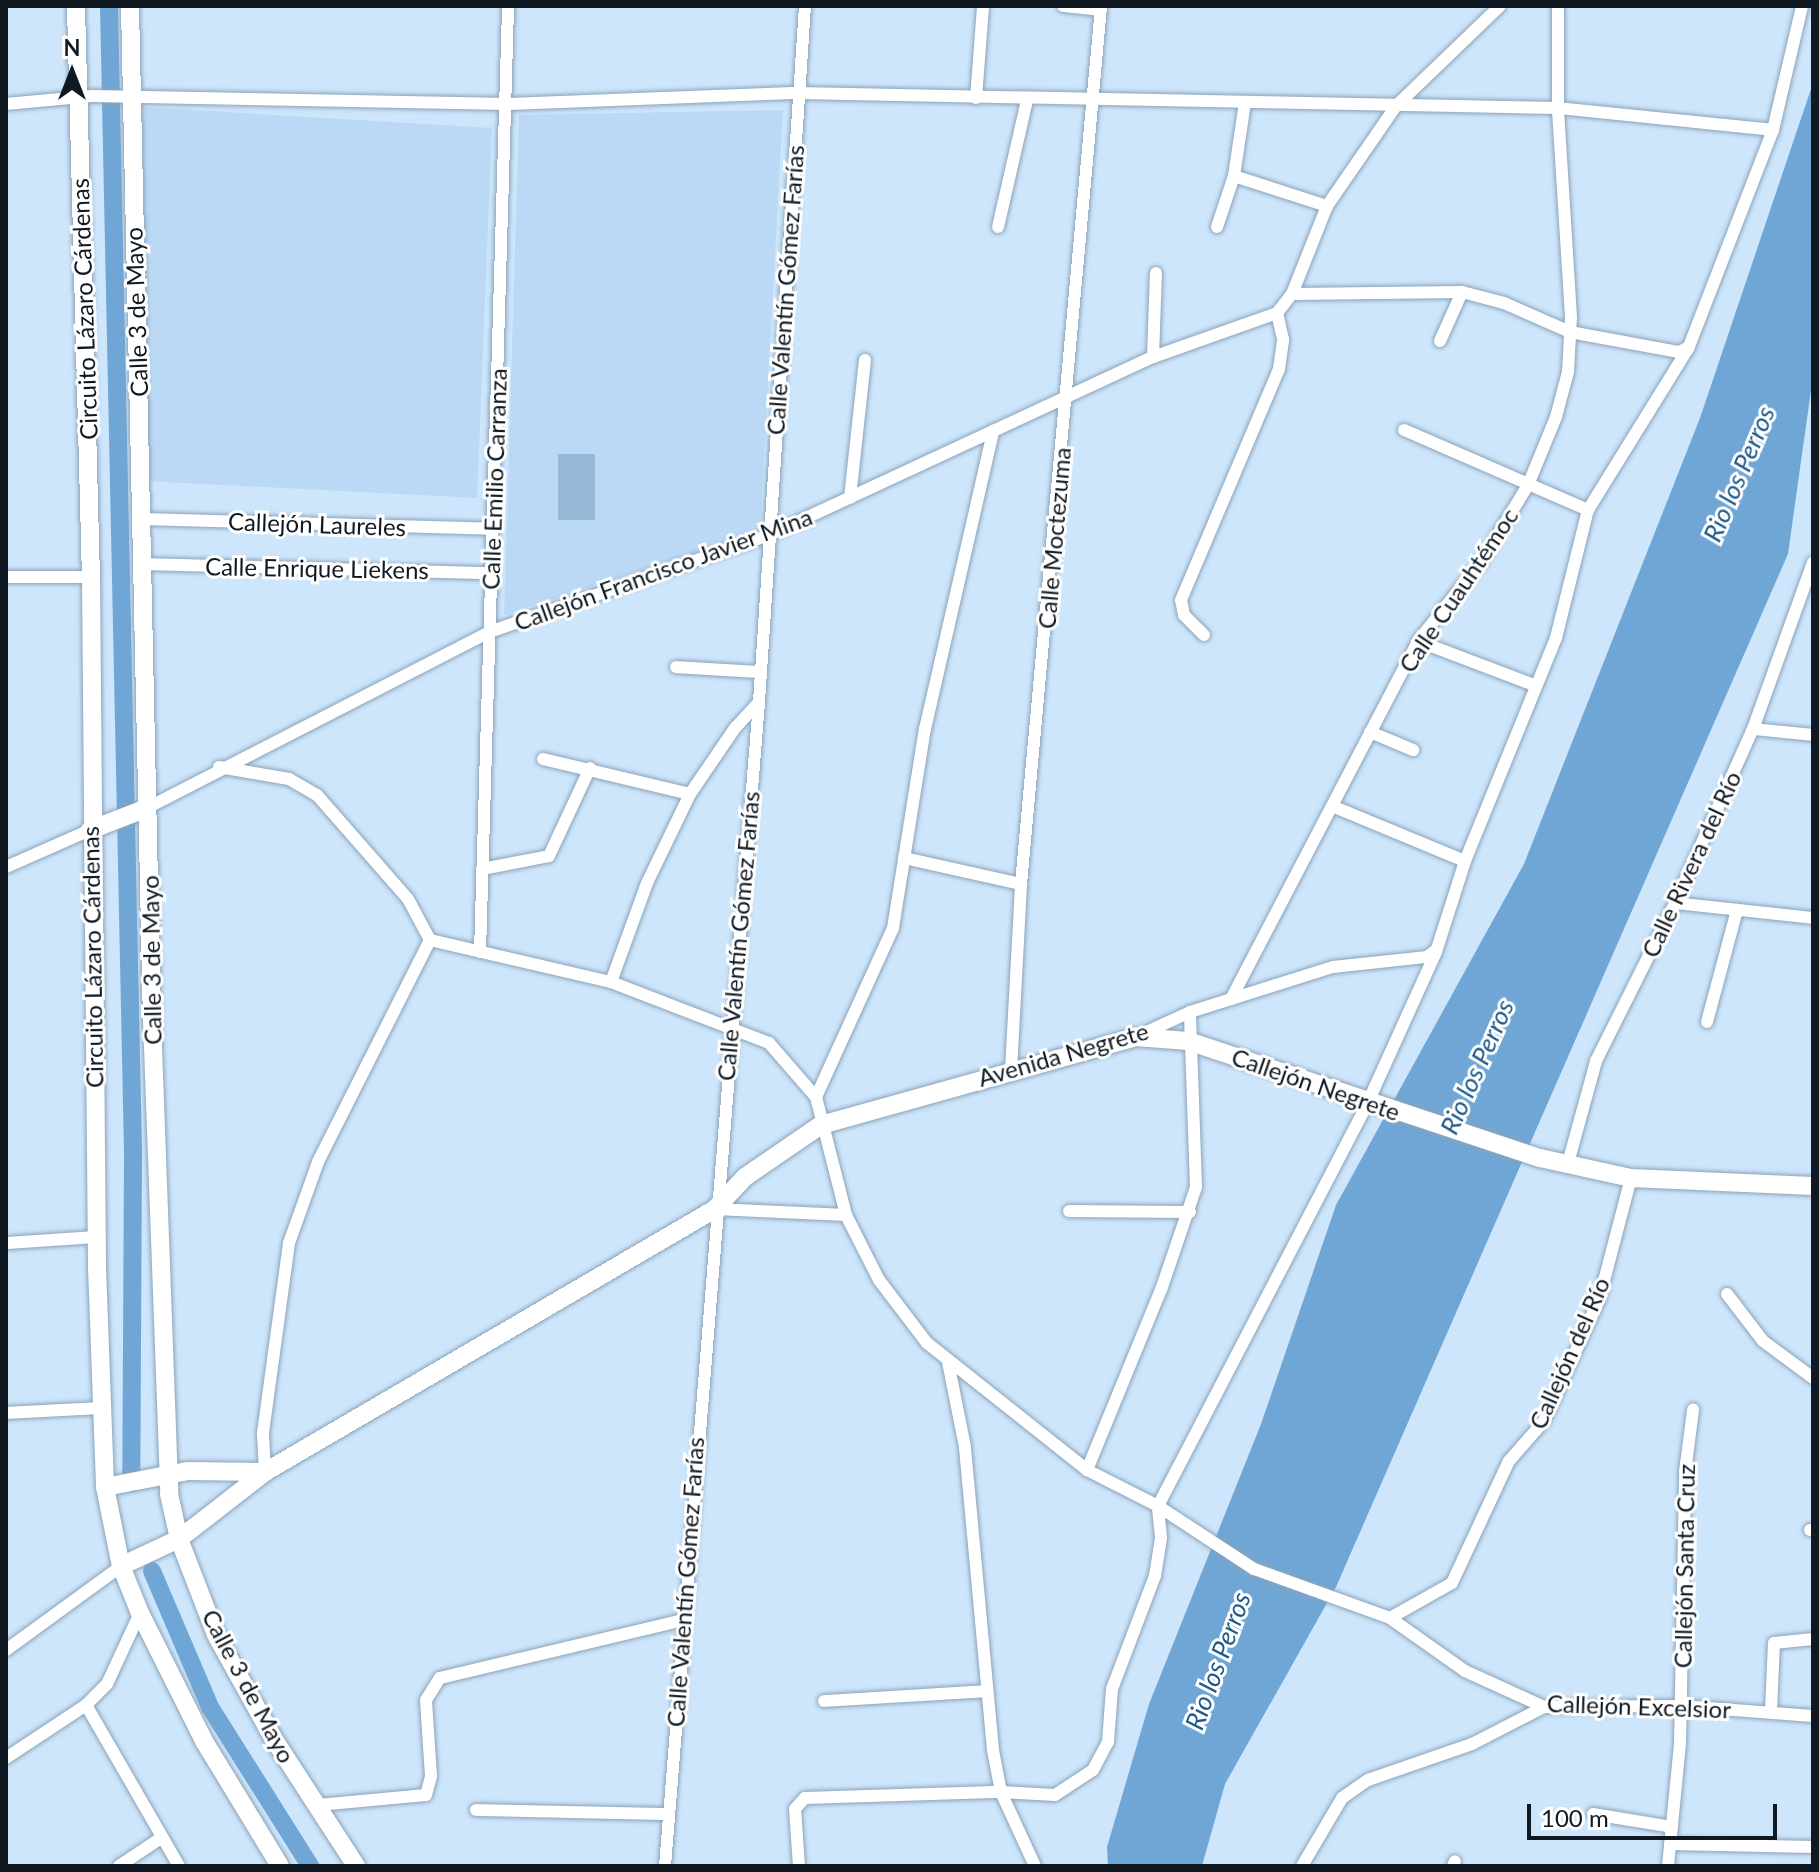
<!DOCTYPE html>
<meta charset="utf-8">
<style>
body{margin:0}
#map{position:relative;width:1819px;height:1872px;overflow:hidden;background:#cde6fc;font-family:Lato,sans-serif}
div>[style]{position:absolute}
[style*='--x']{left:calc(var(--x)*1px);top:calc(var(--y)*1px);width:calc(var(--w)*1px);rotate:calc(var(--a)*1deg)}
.built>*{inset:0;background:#bbd9f5}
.green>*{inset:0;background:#96b8d6}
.water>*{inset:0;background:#70a6d5}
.canal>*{height:18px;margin:-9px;padding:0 9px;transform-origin:9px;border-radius:9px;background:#70a6d5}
.roads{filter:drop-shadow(0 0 2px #8ba3b8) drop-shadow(0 0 2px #8ba3b8)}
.street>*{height:12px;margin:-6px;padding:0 6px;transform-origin:6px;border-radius:6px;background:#fff}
.secondary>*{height:18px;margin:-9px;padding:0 9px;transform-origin:9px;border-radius:9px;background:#fff}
span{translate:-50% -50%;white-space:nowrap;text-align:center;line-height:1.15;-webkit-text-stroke:6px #fff;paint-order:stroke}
.street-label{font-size:24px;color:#101921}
.water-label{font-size:26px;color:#1c5986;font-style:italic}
.frame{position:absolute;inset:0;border:8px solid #101921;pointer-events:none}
.north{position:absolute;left:32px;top:32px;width:80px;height:80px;-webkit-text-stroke:6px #fff;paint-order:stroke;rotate:0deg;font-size:22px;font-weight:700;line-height:32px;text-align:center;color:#101921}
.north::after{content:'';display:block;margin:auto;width:28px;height:36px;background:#101921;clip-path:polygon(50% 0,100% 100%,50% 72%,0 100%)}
.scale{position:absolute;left:1527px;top:1804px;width:250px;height:36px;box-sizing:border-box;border:4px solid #101921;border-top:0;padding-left:10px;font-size:24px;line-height:28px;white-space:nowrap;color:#101921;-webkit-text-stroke:6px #fff;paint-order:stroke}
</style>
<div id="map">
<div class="built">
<i style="clip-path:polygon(142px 107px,492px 128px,477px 498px,146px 481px)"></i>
<i style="clip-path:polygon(783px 110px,760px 531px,504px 615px,519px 115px)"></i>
</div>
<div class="green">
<i style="clip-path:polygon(558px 454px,595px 454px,595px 520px,558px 520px)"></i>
</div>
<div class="water">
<i style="clip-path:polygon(1813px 83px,1813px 376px,1788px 554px,1336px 1587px,1225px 1784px,1202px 1866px,1108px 1866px,1107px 1847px,1149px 1704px,1261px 1424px,1336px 1205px,1524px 864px,1700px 418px)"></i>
</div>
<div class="canal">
<i style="--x:109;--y:6;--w:1147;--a:88.8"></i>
<i style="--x:133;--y:1153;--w:330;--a:90.3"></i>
<i style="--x:152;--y:1571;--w:148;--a:66.9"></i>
<i style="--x:210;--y:1707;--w:188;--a:57.8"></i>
</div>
<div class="roads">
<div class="street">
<i style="--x:1063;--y:6;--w:38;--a:6"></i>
<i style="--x:976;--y:98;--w:92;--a:-85.6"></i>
<i style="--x:6;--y:104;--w:86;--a:-5.3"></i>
<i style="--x:92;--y:96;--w:417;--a:1.1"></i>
<i style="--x:509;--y:104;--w:290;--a:-2.2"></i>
<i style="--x:799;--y:93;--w:759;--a:1.13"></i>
<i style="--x:1558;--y:108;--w:216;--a:5.8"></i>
<i style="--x:1234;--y:176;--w:98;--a:17.9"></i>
<i style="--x:998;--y:227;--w:130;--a:-77.1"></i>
<i style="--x:1217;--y:227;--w:54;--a:-71.6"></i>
<i style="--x:1234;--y:176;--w:75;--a:-81.5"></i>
<i style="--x:1292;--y:294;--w:170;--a:-0.7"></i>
<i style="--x:1462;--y:292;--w:43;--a:14.7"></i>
<i style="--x:1504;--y:303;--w:72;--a:23.7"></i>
<i style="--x:1570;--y:332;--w:111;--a:10.4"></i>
<i style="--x:1679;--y:352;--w:11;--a:-27"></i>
<i style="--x:1440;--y:341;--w:54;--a:-65.8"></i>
<i style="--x:1153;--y:357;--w:84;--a:-88"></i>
<i style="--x:1404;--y:430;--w:201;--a:23.5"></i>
<i style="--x:850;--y:498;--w:139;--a:-83.8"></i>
<i style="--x:142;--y:519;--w:351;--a:1.6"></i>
<i style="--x:142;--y:564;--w:349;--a:1.5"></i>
<i style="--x:6;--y:577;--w:85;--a:0"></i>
<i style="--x:1204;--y:635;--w:28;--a:-135"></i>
<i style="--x:1184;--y:615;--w:15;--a:-101"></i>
<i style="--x:1181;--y:600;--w:251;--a:-67"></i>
<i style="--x:1279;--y:369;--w:30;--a:-82"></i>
<i style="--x:1283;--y:339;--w:27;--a:-103"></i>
<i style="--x:1418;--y:641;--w:124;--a:20.8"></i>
<i style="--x:676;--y:667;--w:85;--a:3.4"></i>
<i style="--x:1753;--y:729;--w:60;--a:5.7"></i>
<i style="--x:1370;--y:732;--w:47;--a:22.7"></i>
<i style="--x:543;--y:759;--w:151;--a:13.4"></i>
<i style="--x:219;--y:767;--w:71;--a:9.7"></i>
<i style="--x:289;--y:779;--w:32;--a:30"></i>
<i style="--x:317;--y:795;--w:138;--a:48.8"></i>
<i style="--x:408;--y:899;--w:47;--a:61.8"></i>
<i style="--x:430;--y:940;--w:249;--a:116.8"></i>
<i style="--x:318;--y:1162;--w:86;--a:109.7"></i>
<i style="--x:289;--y:1243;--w:193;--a:97.8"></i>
<i style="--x:263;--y:1434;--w:38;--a:87"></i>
<i style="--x:1332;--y:806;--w:144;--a:22.5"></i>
<i style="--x:147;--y:808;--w:385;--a:-27.2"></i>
<i style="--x:489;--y:632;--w:294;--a:-19.1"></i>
<i style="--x:767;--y:536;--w:425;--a:-24.9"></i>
<i style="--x:1153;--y:357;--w:132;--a:-19.5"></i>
<i style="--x:1277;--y:313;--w:24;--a:-52"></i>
<i style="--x:1292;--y:294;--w:95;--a:-68.3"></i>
<i style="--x:1327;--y:206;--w:121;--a:-55.4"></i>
<i style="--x:1396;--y:106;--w:144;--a:-43.9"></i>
<i style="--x:904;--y:858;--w:120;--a:12.5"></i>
<i style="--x:6;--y:867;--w:92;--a:-23.8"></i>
<i style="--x:482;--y:869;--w:68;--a:-11"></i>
<i style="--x:549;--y:856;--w:97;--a:-65"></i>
<i style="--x:1675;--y:903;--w:139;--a:6.2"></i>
<i style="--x:430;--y:940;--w:186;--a:13.1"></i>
<i style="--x:611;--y:982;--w:169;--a:21.1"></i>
<i style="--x:769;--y:1043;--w:72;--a:49"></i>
<i style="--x:816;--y:1097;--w:122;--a:75.7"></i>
<i style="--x:846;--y:1215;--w:73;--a:63.1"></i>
<i style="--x:879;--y:1280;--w:79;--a:52.7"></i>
<i style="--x:927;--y:1343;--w:204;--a:38.4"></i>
<i style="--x:1087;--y:1470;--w:80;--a:26.9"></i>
<i style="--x:1158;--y:1506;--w:115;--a:33.3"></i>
<i style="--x:1254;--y:1569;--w:145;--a:19.8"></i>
<i style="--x:1390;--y:1618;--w:92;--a:35.2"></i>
<i style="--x:1465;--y:1671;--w:87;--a:24.5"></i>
<i style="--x:1544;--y:1707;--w:137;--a:-0.4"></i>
<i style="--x:1681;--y:1706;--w:132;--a:4.3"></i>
<i style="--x:480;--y:952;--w:946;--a:-88.3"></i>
<i style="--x:611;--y:982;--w:105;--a:-70"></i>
<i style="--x:647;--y:883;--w:99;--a:-64.2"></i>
<i style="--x:690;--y:794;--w:80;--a:-55.7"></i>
<i style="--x:735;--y:728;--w:35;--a:-47"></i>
<i style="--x:1231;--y:999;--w:404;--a:-62.4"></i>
<i style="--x:1418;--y:641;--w:99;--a:-51.2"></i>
<i style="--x:1480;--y:564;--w:92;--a:-58.7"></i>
<i style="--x:1528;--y:485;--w:74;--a:-67.6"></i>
<i style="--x:1556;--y:417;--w:47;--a:-75.1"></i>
<i style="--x:1568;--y:372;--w:55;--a:-86.9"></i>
<i style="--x:1571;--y:317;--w:209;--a:-93.6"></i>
<i style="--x:1558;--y:108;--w:102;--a:-90"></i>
<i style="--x:1707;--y:1022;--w:116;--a:-75"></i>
<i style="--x:1138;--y:1036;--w:57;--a:-24.8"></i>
<i style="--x:1190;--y:1012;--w:150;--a:-17.5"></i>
<i style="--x:1333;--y:967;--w:95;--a:-6.1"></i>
<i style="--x:1427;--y:957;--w:11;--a:-38"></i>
<i style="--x:1011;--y:1070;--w:186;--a:-86.9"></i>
<i style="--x:1021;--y:884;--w:882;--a:-84.79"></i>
<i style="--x:816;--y:1097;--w:186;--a:-65.5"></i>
<i style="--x:893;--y:928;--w:202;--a:-80.9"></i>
<i style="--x:925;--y:729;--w:306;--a:-77.1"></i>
<i style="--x:1568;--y:1163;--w:106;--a:-74.6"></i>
<i style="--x:1596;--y:1061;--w:177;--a:-63.4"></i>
<i style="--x:1675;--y:903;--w:191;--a:-65.9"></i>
<i style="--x:1753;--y:729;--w:177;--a:-70.2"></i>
<i style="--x:715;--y:1209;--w:131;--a:2.6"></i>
<i style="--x:1069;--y:1211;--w:121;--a:0.5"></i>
<i style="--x:6;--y:1243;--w:91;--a:-3.8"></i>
<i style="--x:1727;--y:1294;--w:59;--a:52.5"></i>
<i style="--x:1763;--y:1341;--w:62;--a:36.5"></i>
<i style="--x:6;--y:1413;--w:94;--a:-3"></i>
<i style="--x:1087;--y:1470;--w:195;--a:-67.7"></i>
<i style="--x:1161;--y:1290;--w:109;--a:-71.2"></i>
<i style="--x:1196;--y:1187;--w:175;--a:-92"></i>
<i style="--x:1810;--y:1530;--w:3;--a:0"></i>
<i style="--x:1390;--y:1618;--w:71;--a:-29.4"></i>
<i style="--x:1452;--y:1583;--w:135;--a:-65"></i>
<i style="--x:1509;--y:1461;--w:53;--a:-48.8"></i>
<i style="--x:1544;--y:1421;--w:133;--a:-65.6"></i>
<i style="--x:1599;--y:1300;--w:126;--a:-75.3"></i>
<i style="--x:6;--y:1650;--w:142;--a:-36.1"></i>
<i style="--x:824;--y:1701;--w:163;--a:-3.5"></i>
<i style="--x:86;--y:1705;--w:186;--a:60"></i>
<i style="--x:1771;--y:1711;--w:68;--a:-87.5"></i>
<i style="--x:1774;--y:1643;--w:39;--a:-6"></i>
<i style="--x:6;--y:1758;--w:96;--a:-33.5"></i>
<i style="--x:86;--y:1705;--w:30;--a:-45"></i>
<i style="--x:107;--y:1684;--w:78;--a:-65.1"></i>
<i style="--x:318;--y:1805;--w:108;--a:-5.3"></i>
<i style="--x:426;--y:1795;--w:20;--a:-75"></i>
<i style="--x:431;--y:1776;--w:76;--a:-93.8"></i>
<i style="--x:426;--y:1700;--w:26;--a:-58"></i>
<i style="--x:440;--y:1678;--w:250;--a:-13.4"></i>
<i style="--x:476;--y:1810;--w:192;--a:1.2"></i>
<i style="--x:1593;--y:1814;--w:80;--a:9.3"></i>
<i style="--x:1670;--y:1844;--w:143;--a:1.2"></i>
<i style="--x:119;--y:1866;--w:50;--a:-33.7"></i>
<i style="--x:665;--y:1866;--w:1168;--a:-85.38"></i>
<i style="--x:759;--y:702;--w:698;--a:-86.22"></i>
<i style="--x:799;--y:1866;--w:57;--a:-94"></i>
<i style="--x:795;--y:1809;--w:15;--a:-48"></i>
<i style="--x:805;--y:1798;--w:196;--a:-1.8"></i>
<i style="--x:1001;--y:1792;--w:43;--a:-100.8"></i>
<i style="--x:993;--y:1750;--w:304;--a:-95.3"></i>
<i style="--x:965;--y:1447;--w:87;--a:-101.3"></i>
<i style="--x:1035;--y:1866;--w:81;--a:-114.7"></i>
<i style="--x:1001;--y:1792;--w:54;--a:3.2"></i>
<i style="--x:1055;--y:1795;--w:45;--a:-33.3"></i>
<i style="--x:1093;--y:1770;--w:32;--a:-62"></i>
<i style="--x:1108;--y:1742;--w:53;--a:-85.7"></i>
<i style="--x:1112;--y:1689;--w:121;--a:-69.2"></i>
<i style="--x:1155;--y:1576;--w:39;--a:-81"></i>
<i style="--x:1161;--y:1537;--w:31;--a:-96"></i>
<i style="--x:1158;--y:1506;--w:455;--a:-62.5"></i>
<i style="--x:1368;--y:1102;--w:165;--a:-65.6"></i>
<i style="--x:1436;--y:952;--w:96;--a:-72.3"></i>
<i style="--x:1465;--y:861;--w:241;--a:-67.8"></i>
<i style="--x:1556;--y:638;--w:132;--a:-76"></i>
<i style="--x:1588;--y:510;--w:190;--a:-58.2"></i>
<i style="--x:1688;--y:349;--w:235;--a:-68.8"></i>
<i style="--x:1773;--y:130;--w:127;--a:-76.8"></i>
<i style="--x:1302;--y:1866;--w:79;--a:-59.5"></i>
<i style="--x:1342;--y:1798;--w:32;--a:-35"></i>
<i style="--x:1368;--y:1780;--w:110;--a:-19.1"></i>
<i style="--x:1472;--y:1744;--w:81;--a:-27.2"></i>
<i style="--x:1453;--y:1866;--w:5;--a:-68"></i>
<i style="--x:1668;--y:1866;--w:124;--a:-84.4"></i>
<i style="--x:1680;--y:1743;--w:271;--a:-88.9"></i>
<i style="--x:1685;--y:1472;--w:63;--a:-82.6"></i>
</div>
<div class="secondary">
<i style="--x:76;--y:6;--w:571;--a:88.5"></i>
<i style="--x:91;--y:577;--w:690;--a:89.5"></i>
<i style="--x:97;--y:1267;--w:220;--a:87.9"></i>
<i style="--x:105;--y:1487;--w:81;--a:78.6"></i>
<i style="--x:121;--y:1566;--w:51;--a:68"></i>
<i style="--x:140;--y:1613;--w:143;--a:63.4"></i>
<i style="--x:204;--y:1741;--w:146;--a:58.7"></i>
<i style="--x:130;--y:6;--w:1014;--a:88.76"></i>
<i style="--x:152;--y:1020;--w:474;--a:87.9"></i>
<i style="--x:169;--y:1494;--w:46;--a:77.5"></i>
<i style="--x:179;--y:1539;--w:103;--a:68.9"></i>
<i style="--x:216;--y:1635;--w:118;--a:61"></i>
<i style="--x:273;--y:1738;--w:153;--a:57"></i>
<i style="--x:90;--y:830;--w:61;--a:-21.1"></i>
<i style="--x:105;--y:1487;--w:85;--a:-10.9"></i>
<i style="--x:188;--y:1471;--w:77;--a:0.7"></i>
<i style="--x:121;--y:1566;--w:64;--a:-25"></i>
<i style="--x:179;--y:1539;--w:109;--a:-37.9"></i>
<i style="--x:265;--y:1472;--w:521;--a:-30.3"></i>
<i style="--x:715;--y:1209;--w:44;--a:-46.8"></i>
<i style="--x:745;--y:1177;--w:92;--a:-34.4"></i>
<i style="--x:821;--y:1125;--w:327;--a:-15.6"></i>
<i style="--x:1136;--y:1037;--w:52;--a:4.4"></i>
<i style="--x:1188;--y:1041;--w:371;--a:18.4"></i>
<i style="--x:1540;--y:1158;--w:93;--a:12.4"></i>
<i style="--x:1631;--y:1178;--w:182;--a:2.5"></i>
</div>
</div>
<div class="street-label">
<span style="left:785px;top:290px;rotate:-86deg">Calle Valentín Gómez Farías</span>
<span style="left:84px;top:309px;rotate:-92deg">Circuito Lázaro Cárdenas</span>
<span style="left:136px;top:312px;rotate:-92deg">Calle 3 de Mayo</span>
<span style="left:494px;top:479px;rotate:-88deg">Calle Emilio Carranza</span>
<span style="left:317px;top:524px;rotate:2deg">Callejón Laureles</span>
<span style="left:1054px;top:538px;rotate:-85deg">Calle Moctezuma</span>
<span style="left:317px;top:568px;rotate:1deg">Calle Enrique Liekens</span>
<span style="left:663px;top:569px;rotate:-20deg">Callejón Francisco Javier Mina</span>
<span style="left:1458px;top:590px;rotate:-56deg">Calle Cuauhtémoc</span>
<span style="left:1691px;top:864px;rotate:-65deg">Calle Rivera del Río</span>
<span style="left:738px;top:936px;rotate:-85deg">Calle Valentín Gómez Farías</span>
<span style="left:92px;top:957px;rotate:-91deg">Circuito Lázaro Cárdenas</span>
<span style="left:151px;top:960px;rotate:-91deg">Calle 3 de Mayo</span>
<span style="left:1063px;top:1054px;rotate:-16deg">Avenida Negrete</span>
<span style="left:1316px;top:1084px;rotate:19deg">Callejón Negrete</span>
<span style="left:1569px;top:1353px;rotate:-66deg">Callejón del Río</span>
<span style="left:1684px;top:1566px;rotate:-89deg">Callejón Santa Cruz</span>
<span style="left:685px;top:1582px;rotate:-86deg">Calle Valentín Gómez Farías</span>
<span style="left:249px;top:1686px;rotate:62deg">Calle 3 de Mayo</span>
<span style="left:1639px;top:1706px;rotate:2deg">Callejón Excelsior</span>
</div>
<div class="water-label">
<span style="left:1739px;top:474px;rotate:-67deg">Rio los Perros</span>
<span style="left:1477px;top:1067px;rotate:-66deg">Rio los Perros</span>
<span style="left:1218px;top:1661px;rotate:-70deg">Rio los Perros</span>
</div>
<div class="frame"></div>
<div class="north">N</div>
<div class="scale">100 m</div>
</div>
